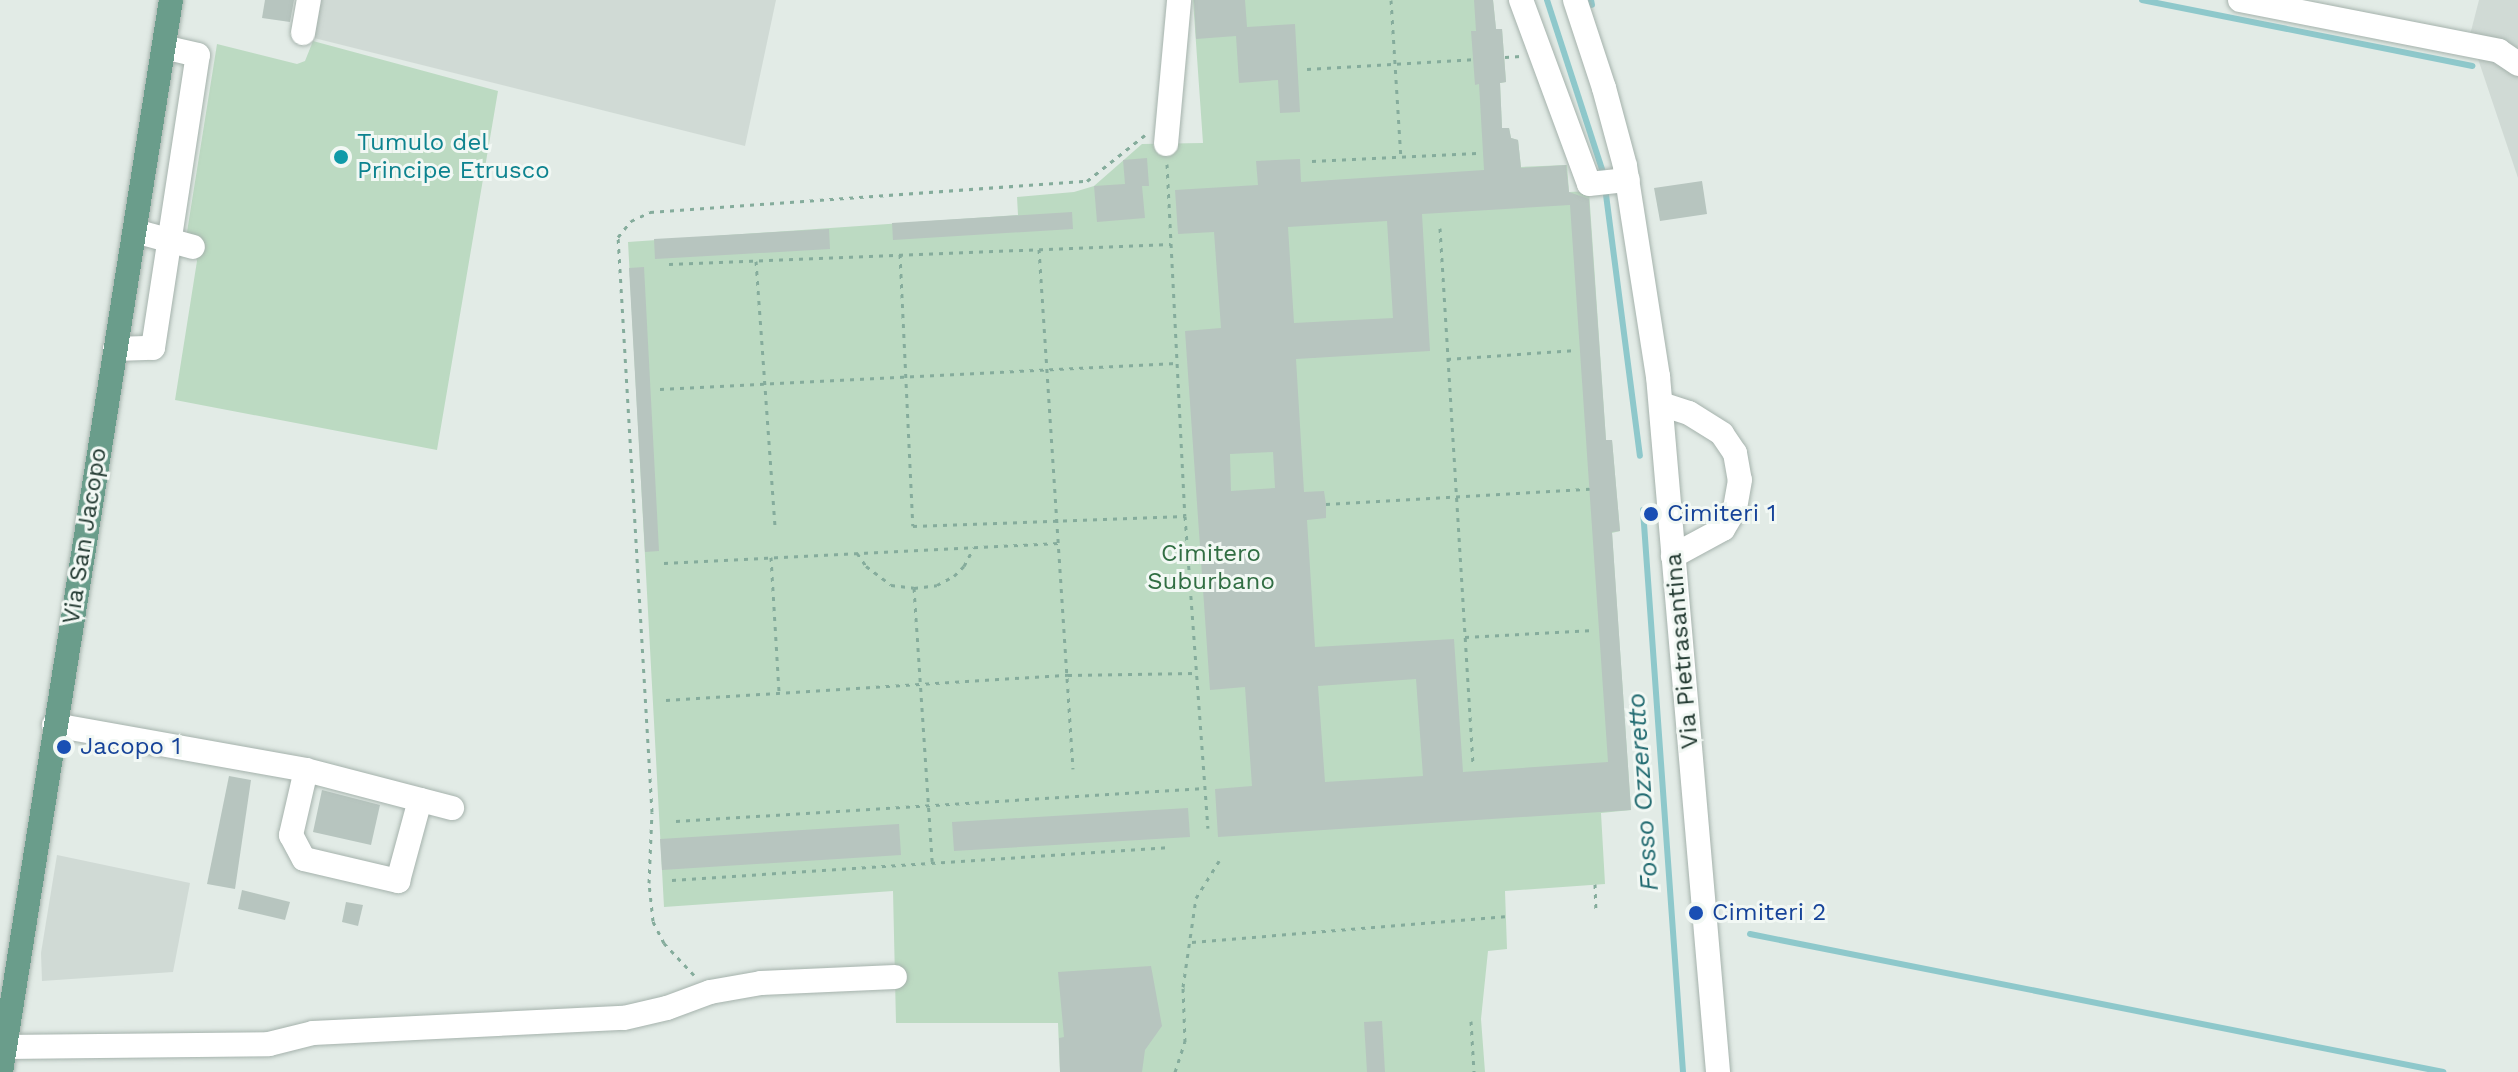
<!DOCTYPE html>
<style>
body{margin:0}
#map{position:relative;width:2518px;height:1072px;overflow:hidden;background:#e2ebe6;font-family:"Work Sans",sans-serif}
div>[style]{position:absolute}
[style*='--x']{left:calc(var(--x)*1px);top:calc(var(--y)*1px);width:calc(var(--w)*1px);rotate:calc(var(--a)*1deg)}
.built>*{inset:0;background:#d0dad5}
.green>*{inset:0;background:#bcdac2}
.stream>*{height:6px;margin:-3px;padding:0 3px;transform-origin:3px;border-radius:3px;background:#8ec8cb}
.building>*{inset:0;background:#b7c5bf}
.path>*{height:3px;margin-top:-1.5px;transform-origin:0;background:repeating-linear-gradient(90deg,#85ac9c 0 4px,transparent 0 10px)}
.roads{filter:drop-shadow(0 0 2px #a5b2ac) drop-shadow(0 0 2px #a5b2ac)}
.minor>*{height:24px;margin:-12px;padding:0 12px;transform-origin:12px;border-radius:12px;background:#fff}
.major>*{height:24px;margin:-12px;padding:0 12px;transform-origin:12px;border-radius:12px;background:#6a9d8b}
.dots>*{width:22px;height:22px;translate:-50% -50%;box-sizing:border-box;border:4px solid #f2f8f4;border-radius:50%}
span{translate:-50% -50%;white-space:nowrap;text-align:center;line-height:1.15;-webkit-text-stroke:6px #f2f8f4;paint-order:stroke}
.culture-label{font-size:24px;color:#0d838f}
.left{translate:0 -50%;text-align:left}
.transit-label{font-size:24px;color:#164399}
.street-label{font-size:24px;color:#233a32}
.park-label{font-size:24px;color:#316e43}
.water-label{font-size:26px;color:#226b71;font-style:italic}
</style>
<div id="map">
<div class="built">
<i style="clip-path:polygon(320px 0,776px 0,745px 146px,314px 38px)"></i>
<i style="clip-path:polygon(2479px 0,2518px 0,2518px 178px,2470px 35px)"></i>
<i style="clip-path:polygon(57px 855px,190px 883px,173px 972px,42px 981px,41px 953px)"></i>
</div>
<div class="green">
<i style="clip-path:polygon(1193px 0,1493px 0,1496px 29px,1502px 29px,1506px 82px,1500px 83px,1502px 128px,1509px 128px,1511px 138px,1518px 140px,1521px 167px,1567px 165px,1569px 192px,1589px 191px,1606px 440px,1612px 440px,1620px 531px,1612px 533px,1631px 810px,1601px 813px,1605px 884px,1505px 891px,1507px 949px,1488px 951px,1481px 1019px,1485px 1072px,1060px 1072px,1058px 1023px,896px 1023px,893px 891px,664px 907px,628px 242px,1018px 215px,1017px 197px,1074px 192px,1094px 186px,1142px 144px,1203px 143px)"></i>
<i style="clip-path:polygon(313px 41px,498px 91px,437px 450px,175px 400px,197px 261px,187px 232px,217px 44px,297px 64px,305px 61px)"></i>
</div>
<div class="stream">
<i style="--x:1547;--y:0;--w:184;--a:72"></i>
<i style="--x:1591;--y:0;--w:5;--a:79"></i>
<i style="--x:2142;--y:0;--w:337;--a:11.3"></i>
<i style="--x:1605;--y:187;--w:271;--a:82.6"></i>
<i style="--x:1643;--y:510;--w:563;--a:85.93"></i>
<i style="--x:1750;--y:934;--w:707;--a:11.26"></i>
</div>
<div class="building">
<i style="clip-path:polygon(265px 0,294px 0,290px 22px,262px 18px)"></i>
<i style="clip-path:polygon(1194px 0,1245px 0,1247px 27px,1295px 24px,1300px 112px,1280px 113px,1278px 80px,1239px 83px,1236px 36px,1196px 39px)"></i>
<i style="clip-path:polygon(evenodd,1474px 0,1493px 0,1496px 29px,1502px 29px,1506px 82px,1500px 83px,1502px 128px,1509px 128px,1511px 138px,1518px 140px,1521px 168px,1566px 165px,1569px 192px,1589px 199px,1606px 440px,1612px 440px,1620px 531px,1612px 532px,1631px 810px,1218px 837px,1215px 789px,1252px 786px,1245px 687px,1210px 690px,1185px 331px,1221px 328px,1214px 232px,1178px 234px,1175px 190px,1258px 185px,1256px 161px,1300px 159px,1301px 182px,1484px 170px,1479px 84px,1475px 85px,1471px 31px,1476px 31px,1474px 0,1570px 205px,1608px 762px,1463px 772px,1454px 639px,1315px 647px,1307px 520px,1326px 518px,1326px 504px,1324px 491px,1304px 492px,1296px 359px,1430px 351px,1422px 214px,1570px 205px,1474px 0,1387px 221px,1393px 318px,1294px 323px,1288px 227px,1387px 221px,1474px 0,1273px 452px,1275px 488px,1231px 491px,1230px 454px,1273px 452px,1474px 0,1416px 679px,1423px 776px,1325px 782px,1318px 686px,1416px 679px)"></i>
<i style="clip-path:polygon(1147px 158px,1149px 186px,1142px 186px,1145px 218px,1097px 222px,1094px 186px,1125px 184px,1123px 160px)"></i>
<i style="clip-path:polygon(1702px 181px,1707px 214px,1660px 221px,1654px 188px)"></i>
<i style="clip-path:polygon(1072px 212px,1073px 229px,893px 240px,892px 223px)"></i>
<i style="clip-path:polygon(829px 229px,830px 249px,655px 259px,654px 239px)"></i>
<i style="clip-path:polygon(644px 267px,659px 551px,645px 552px,629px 268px)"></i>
<i style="clip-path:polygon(229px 776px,251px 780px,235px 889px,207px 884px)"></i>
<i style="clip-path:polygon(322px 790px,380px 805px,371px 845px,313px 832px)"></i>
<i style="clip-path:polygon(1188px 808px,1190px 837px,954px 851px,952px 822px)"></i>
<i style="clip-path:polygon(899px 824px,901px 855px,662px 870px,660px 839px)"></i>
<i style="clip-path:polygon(242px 890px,290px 902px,285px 920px,238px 909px)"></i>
<i style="clip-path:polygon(346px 902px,363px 905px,358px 926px,342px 922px)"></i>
<i style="clip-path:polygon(1151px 966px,1162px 1026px,1145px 1050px,1142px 1072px,1060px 1072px,1059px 1038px,1064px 1037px,1058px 972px)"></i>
<i style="clip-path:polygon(1382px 1021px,1385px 1072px,1367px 1072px,1364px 1022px)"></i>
</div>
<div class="path">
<i style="--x:1391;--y:0;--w:157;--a:86.4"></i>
<i style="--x:1505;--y:57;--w:16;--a:-4"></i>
<i style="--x:1307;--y:69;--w:166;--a:-3.4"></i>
<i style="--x:1312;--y:161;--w:165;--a:-2.8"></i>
<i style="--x:1167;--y:164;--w:352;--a:87.1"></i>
<i style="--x:1185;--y:516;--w:313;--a:85.8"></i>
<i style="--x:1440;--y:228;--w:537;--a:86.48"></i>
<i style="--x:1039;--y:249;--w:521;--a:86.26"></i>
<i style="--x:900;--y:254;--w:272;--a:87.3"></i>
<i style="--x:913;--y:526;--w:272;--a:-2.1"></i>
<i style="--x:756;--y:261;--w:265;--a:85.9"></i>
<i style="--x:669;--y:264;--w:502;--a:-2.28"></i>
<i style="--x:1447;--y:359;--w:130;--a:-4"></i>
<i style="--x:660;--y:389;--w:517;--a:-2.88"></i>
<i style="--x:1326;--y:504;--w:264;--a:-3.3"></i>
<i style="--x:857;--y:553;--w:16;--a:55"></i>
<i style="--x:866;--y:566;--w:31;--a:37"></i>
<i style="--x:891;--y:585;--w:23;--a:7"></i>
<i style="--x:914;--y:588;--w:23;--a:-7"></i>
<i style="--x:937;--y:585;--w:19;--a:-28"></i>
<i style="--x:954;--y:576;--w:14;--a:-45"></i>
<i style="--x:964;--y:566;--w:21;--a:-62"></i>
<i style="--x:771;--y:557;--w:136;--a:86.6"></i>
<i style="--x:664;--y:563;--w:395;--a:-2.9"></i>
<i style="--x:914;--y:588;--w:274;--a:86.2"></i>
<i style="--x:1465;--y:637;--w:129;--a:-3.1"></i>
<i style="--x:666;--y:700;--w:403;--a:-3.6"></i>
<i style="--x:1068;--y:675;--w:127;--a:-0.9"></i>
<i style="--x:676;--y:821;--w:530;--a:-3.57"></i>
<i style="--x:672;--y:880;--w:500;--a:-3.78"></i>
<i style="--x:1595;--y:884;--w:25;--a:88"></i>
<i style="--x:1192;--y:942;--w:314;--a:-4.7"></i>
<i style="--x:694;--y:975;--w:44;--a:-133.2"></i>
<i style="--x:664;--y:943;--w:25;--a:-117"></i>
<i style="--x:653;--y:921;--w:38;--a:-96"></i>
<i style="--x:649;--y:883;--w:71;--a:-87.6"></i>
<i style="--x:652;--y:812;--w:576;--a:-93.38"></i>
<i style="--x:618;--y:237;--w:21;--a:-51"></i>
<i style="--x:631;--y:221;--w:21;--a:-25"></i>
<i style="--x:650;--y:212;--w:438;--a:-4.1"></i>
<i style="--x:1087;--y:181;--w:74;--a:-38.4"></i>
<i style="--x:1471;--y:1021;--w:51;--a:86.6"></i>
<i style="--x:1175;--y:1072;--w:32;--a:-72"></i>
<i style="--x:1185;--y:1042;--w:55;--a:-92.1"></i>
<i style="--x:1183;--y:987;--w:90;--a:-81.7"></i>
<i style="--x:1196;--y:898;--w:44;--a:-58.1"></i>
</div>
<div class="roads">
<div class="minor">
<i style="--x:1521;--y:0;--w:196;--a:69.7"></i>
<i style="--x:1589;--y:184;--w:39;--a:-6"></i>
<i style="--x:1575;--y:0;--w:93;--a:71.8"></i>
<i style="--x:1604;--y:88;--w:81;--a:74.9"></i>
<i style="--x:1625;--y:166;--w:213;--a:81.1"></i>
<i style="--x:1658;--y:376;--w:699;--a:85.07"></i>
<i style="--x:2240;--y:0;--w:264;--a:11.1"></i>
<i style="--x:2499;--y:51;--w:23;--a:34"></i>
<i style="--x:303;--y:33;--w:34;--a:-80"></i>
<i style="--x:1166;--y:144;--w:145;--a:-84.8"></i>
<i style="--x:135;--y:231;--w:60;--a:15.4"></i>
<i style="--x:115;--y:349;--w:38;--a:-2"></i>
<i style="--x:153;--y:348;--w:296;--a:-81.3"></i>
<i style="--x:198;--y:55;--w:35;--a:-167"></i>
<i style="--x:1661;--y:404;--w:29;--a:18"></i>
<i style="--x:1689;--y:413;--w:39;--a:32"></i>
<i style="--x:1722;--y:434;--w:23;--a:56"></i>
<i style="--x:1735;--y:453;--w:27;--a:80"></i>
<i style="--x:1740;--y:480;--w:29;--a:100"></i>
<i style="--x:1735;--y:509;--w:23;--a:121"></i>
<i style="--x:1723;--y:529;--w:57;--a:151.6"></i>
<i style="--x:54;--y:725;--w:256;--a:10.1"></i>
<i style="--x:306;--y:770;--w:151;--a:14.6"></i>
<i style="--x:306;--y:770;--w:67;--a:103"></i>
<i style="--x:291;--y:835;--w:27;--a:62"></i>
<i style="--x:304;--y:859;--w:97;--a:13.2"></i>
<i style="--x:398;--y:881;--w:84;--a:-74.8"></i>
<i style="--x:4;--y:1047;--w:265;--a:-0.6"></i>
<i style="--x:269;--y:1044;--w:45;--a:-14"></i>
<i style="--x:313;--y:1033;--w:311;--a:-2.8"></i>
<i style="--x:624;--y:1018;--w:44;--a:-13.1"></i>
<i style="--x:667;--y:1008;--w:46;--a:-20.4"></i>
<i style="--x:710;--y:992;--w:52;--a:-10"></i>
<i style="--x:761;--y:983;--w:134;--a:-2.6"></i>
</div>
<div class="major">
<i style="--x:1;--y:1072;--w:1085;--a:-80.99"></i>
</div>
</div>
<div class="dots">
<i style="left:341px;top:157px;background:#0f9aa8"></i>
<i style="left:1651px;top:514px;background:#1a4fb4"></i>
<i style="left:64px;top:747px;background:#1a4fb4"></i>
<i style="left:1696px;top:913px;background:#1a4fb4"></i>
</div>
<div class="culture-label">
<span class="left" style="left:357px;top:157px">Tumulo del<br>Principe Etrusco</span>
</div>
<div class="transit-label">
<span class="left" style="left:1667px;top:514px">Cimiteri 1</span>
<span class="left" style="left:80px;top:747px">Jacopo 1</span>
<span class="left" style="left:1712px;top:913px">Cimiteri 2</span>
</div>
<div class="street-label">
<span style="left:85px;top:536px;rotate:-81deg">Via San Jacopo</span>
<span style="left:1682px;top:651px;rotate:-95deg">Via Pietrasantina</span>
</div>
<div class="park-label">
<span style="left:1211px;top:568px">Cimitero<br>Suburbano</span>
</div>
<div class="water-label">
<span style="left:1643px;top:792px;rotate:-94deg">Fosso Ozzeretto</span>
</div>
</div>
